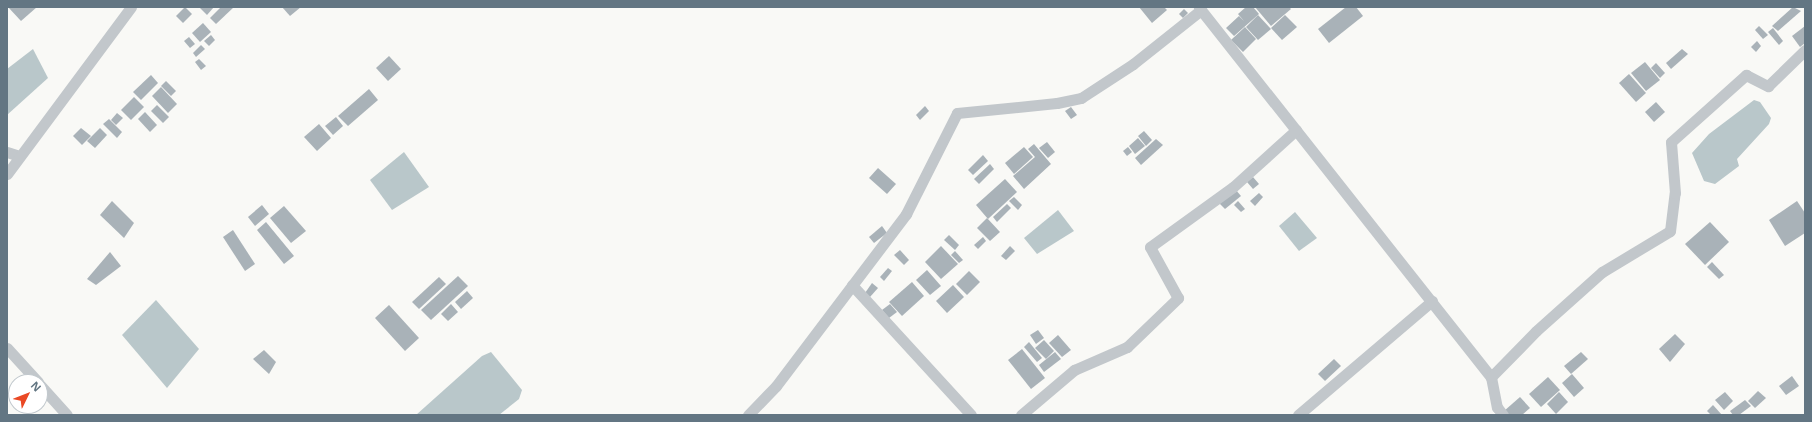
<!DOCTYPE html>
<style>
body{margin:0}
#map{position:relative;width:1812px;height:422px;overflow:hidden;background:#f9f9f6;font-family:"Open Sans",sans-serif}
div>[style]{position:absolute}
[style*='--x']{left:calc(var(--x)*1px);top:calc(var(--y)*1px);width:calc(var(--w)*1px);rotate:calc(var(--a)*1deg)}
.water>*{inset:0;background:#b9c7ca}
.building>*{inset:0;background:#a9b2b8}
.minor>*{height:11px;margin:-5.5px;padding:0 5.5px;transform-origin:5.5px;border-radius:5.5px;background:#c2c7cb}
span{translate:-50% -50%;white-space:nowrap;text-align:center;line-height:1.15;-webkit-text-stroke:4px #fff;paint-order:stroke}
.frame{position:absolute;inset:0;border:8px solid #637683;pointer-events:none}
.north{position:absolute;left:8px;top:374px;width:40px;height:40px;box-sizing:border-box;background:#fff;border:1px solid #c1c8cd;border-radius:50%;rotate:47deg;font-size:11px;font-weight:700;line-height:16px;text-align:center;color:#637683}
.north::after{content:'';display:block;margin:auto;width:14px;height:18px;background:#ea4925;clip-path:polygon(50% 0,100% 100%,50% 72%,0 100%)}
</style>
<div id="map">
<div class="water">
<i style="clip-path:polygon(33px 49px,48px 78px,7px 115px,7px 69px)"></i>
<i style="clip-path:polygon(1754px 100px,1760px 102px,1771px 118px,1769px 124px,1737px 159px,1739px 166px,1715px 184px,1704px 181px,1692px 153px,1709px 134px)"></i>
<i style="clip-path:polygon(404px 152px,429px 187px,392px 210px,370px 180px)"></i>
<i style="clip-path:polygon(1058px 210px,1074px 231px,1037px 254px,1024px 238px)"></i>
<i style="clip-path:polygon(1295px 212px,1317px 238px,1299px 251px,1279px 226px)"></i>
<i style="clip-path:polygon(156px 300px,199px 349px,167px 388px,122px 335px)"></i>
<i style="clip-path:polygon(491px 352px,522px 390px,519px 399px,499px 415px,416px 415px,482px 356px)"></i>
</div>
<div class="building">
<i style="clip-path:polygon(8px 7px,37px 7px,21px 21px)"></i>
<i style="clip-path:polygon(185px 7px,192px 14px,183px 23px,176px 16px)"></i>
<i style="clip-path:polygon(199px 7px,214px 7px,207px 15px)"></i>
<i style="clip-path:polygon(221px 7px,234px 7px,216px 24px,210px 18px)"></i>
<i style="clip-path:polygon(282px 7px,301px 7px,290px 16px)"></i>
<i style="clip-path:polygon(1139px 7px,1164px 7px,1167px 10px,1152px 23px)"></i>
<i style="clip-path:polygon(1246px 7px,1253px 7px,1259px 14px,1234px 36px,1226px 28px,1239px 16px,1244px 21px,1238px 14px)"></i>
<i style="clip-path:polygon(1255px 7px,1289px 7px,1291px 9px,1271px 26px)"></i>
<i style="clip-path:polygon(1346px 7px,1356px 7px,1363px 16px,1329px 43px,1318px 29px)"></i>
<i style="clip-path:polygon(1793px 7px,1801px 11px,1778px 31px,1772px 26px)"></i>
<i style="clip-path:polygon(1184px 9px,1188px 13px,1183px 18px,1179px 14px)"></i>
<i style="clip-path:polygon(1258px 15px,1271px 29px,1258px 40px,1246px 27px)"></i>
<i style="clip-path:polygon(1285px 15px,1297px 27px,1282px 40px,1271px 28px)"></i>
<i style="clip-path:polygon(203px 23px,211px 32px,200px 42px,192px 33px)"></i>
<i style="clip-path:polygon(1759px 26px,1768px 35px,1763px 39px,1755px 30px)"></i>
<i style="clip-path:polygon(1805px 26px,1805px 43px,1800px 47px,1792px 36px)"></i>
<i style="clip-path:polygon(1245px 27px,1256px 39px,1243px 52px,1231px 40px)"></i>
<i style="clip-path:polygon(1773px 28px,1783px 41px,1779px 45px,1768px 32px)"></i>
<i style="clip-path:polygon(211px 35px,215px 40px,209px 46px,204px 41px)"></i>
<i style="clip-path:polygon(189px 37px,195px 44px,190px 48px,184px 41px)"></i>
<i style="clip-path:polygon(1757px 41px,1761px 46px,1756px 52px,1751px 47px)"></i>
<i style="clip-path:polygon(201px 45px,205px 49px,196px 57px,193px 53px)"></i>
<i style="clip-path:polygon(1682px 49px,1688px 54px,1671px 69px,1666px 63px)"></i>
<i style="clip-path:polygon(389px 56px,401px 69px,388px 81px,376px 68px)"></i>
<i style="clip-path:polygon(199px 59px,206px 66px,201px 70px,195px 62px)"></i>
<i style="clip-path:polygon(1645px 62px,1660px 80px,1646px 91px,1631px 73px)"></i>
<i style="clip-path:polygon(1656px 63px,1665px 73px,1660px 78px,1651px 68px)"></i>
<i style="clip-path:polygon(1629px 74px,1646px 93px,1636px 102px,1619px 83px)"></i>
<i style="clip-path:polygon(151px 75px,158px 83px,141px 100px,133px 92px)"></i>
<i style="clip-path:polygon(166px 81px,176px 91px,171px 96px,161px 86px)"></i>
<i style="clip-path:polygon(161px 87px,177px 104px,168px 113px,152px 96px)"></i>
<i style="clip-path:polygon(369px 89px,378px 100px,348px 126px,338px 116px)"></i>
<i style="clip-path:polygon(134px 97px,144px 107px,131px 120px,121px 110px)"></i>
<i style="clip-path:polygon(1656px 102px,1665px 112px,1654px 122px,1645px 112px)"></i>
<i style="clip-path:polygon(157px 105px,169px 117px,163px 123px,151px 111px)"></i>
<i style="clip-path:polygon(925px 106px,929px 111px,920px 120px,916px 115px)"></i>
<i style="clip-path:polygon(1071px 107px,1077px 115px,1071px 119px,1065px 111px)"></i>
<i style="clip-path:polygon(145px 112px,157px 125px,150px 132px,138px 119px)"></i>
<i style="clip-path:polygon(117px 113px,123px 118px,116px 125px,111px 120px)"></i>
<i style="clip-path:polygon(336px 117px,343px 126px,333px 135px,325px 126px)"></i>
<i style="clip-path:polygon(109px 119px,122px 132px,117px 138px,103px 124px)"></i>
<i style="clip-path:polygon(319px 124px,331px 138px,317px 151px,304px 137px)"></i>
<i style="clip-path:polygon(81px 128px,91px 136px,82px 145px,73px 136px)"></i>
<i style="clip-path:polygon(100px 128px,107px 135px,95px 148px,87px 141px)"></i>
<i style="clip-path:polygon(1144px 131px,1152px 140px,1146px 146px,1138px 136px)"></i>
<i style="clip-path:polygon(1138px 138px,1145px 146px,1135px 154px,1129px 146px)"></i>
<i style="clip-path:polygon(1156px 139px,1163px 145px,1141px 165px,1135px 158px)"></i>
<i style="clip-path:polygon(1047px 142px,1055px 152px,1048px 158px,1039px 148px)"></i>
<i style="clip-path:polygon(1034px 144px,1051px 164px,1024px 189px,1013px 176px,1035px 157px,1028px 149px)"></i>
<i style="clip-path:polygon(1024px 147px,1033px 157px,1014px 174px,1005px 163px)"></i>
<i style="clip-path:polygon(1128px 147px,1132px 152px,1127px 156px,1123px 151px)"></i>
<i style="clip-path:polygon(983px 155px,988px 161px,973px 175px,968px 170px)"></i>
<i style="clip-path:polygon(990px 164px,994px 169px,979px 184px,974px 179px)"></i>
<i style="clip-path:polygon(878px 168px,896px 184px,887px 194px,869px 178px)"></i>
<i style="clip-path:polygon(1253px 177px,1259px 184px,1253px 189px,1247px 182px)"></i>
<i style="clip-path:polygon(1005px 179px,1017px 192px,988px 219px,976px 205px)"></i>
<i style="clip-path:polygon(1235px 189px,1241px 196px,1225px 209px,1219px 203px)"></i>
<i style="clip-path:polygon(1259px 193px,1263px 197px,1255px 206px,1250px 201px)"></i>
<i style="clip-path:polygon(1014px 197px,1022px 205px,1018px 210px,1009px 201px)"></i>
<i style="clip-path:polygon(112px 201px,134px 223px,124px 238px,100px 215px)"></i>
<i style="clip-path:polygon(1238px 201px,1245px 209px,1241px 212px,1234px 205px)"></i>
<i style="clip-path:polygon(1797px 201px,1805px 213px,1805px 233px,1785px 246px,1769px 220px)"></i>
<i style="clip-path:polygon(1007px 204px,1011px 208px,997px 222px,993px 217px)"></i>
<i style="clip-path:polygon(262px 205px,269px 214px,255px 226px,248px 217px)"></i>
<i style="clip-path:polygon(284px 206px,306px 231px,291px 243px,270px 218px)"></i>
<i style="clip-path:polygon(987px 218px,1000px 232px,990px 241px,977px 228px)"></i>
<i style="clip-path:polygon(266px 222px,294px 256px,284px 264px,257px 230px)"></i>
<i style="clip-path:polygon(1710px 222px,1729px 242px,1705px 265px,1685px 244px)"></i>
<i style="clip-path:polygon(882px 226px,887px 233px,874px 243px,869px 237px)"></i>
<i style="clip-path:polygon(233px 230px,255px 264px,245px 271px,223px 237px)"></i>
<i style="clip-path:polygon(949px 235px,959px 245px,955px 250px,944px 240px)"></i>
<i style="clip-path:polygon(983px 237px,986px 241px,978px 249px,974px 245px)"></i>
<i style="clip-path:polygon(941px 246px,958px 264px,941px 279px,925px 262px)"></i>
<i style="clip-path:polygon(1010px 246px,1015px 251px,1006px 260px,1001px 256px)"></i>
<i style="clip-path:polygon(900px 250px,909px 260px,904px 265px,894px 255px)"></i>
<i style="clip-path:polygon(955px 251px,963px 260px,959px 263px,951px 255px)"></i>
<i style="clip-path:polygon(110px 252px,121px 266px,96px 285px,87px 279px)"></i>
<i style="clip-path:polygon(1712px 262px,1724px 275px,1719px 279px,1707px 267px)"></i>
<i style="clip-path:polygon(888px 268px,892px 271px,884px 281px,880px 277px)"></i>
<i style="clip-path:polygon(927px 270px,941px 286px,930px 295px,916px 280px)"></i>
<i style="clip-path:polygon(969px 271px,980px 282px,967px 295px,956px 284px)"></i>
<i style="clip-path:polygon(458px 276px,468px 286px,431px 320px,421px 310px)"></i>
<i style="clip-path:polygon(439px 277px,446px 284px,419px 309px,412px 302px)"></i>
<i style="clip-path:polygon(912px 282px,924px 296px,902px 316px,889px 302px)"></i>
<i style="clip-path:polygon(872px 283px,878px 288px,870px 297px,865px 293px)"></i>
<i style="clip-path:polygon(953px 285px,964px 297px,947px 313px,936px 301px)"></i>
<i style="clip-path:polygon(467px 291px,473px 298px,461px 309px,455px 302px)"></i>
<i style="clip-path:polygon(451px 304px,458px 312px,448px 321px,441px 314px)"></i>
<i style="clip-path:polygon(890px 304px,897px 312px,889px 318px,882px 310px)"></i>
<i style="clip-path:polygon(389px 305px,419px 338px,405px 351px,375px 318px)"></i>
<i style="clip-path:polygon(1038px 330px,1044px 338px,1036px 344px,1030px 335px)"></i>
<i style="clip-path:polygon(1675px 334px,1685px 344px,1670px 362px,1659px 349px)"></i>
<i style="clip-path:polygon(1058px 335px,1071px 350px,1062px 357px,1049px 343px)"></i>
<i style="clip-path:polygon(1044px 340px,1054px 351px,1046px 359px,1035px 348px)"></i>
<i style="clip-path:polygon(1029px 342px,1042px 358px,1037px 362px,1024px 347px)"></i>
<i style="clip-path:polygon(1022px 349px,1045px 378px,1031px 389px,1008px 360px)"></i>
<i style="clip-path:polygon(264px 350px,276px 362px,269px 374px,253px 359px)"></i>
<i style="clip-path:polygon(1055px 352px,1061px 359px,1044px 372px,1039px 365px)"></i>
<i style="clip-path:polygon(1581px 352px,1588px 359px,1571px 374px,1564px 366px)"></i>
<i style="clip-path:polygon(1334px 359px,1341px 366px,1325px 381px,1318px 374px)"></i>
<i style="clip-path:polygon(1572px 374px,1584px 388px,1574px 397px,1562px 383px)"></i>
<i style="clip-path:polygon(1792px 376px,1799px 386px,1786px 395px,1779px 386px)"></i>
<i style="clip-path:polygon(1548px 377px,1560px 390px,1541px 407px,1529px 394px)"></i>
<i style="clip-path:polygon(1758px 391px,1766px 398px,1755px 408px,1748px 401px)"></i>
<i style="clip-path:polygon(1559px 392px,1568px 402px,1556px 414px,1547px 404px)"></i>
<i style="clip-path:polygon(1725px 392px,1733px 401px,1724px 410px,1715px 400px)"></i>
<i style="clip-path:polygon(1520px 397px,1530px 408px,1522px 415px,1508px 415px,1504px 411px)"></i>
<i style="clip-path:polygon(1745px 400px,1751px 406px,1739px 415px,1733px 415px,1730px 411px)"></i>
<i style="clip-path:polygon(1713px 405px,1722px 415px,1711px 415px,1707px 411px)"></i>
</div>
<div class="minor">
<i style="--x:1201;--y:10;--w:468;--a:51.7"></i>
<i style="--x:1491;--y:377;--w:31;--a:79"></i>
<i style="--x:1497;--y:407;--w:10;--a:53"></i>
<i style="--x:7;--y:152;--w:13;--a:18"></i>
<i style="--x:7;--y:174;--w:208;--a:-53.4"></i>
<i style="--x:852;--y:285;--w:176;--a:47.5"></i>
<i style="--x:7;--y:348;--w:46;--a:47.6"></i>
<i style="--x:1491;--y:377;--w:64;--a:-45.6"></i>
<i style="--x:1536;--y:331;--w:89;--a:-41.8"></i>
<i style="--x:1602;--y:272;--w:79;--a:-31.1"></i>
<i style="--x:1670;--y:231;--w:38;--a:-83"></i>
<i style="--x:1675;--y:193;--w:51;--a:-94.5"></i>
<i style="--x:1671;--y:142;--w:101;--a:-41.8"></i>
<i style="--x:1746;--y:75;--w:25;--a:27"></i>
<i style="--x:1768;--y:86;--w:52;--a:-44.2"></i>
<i style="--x:40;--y:385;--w:40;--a:48"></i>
<i style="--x:748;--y:415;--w:40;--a:-46"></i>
<i style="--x:776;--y:386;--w:216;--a:-52.9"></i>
<i style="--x:906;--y:214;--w:113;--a:-63.2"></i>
<i style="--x:957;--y:113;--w:100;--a:-5.7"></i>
<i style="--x:1057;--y:103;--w:25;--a:-12"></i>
<i style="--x:1081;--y:98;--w:62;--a:-33.2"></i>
<i style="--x:1133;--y:64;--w:87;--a:-38.5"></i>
<i style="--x:1201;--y:10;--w:4;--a:-124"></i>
<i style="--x:1021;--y:415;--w:70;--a:-40.3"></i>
<i style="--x:1074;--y:370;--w:58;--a:-23.5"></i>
<i style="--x:1127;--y:347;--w:71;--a:-43.9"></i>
<i style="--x:1178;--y:298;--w:58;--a:-118.8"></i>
<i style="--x:1150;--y:247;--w:102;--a:-35.9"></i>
<i style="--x:1233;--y:187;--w:85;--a:-42.1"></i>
<i style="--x:1298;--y:415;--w:176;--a:-40.4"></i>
</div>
<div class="frame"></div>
<div class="north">N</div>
</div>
